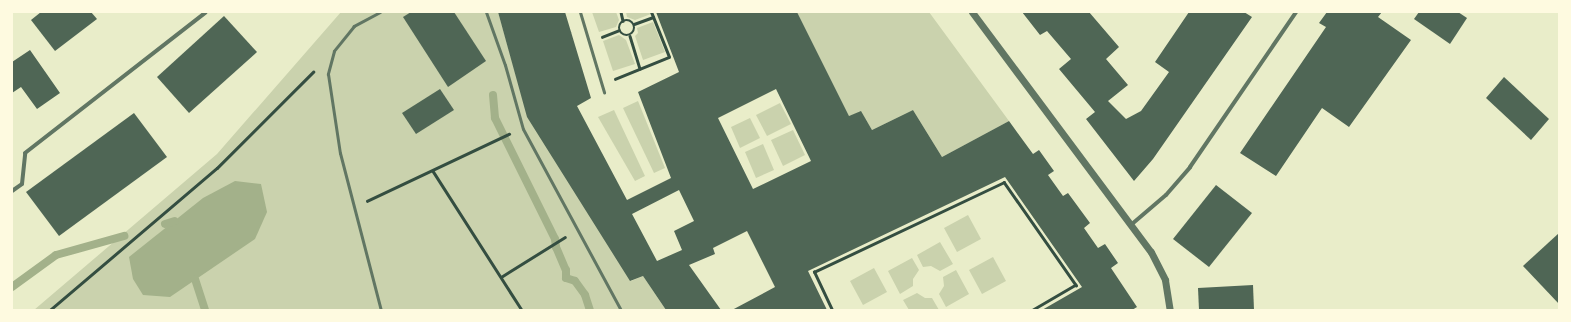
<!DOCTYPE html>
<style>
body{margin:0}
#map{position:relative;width:1571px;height:322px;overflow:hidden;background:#e9edc9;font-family:Montserrat,sans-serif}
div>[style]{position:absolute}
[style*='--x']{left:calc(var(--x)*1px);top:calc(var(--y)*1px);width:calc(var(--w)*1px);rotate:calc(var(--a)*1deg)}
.green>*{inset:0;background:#cad2ad}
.water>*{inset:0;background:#a3b18a}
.stream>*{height:8px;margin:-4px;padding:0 4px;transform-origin:4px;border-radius:4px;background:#a3b18a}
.building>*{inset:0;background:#4f6655}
.path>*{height:2.5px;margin:-1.25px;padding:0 1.25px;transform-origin:1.25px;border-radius:1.25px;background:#344e41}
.path>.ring{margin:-1.25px;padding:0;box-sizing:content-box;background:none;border:2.5px solid #344e41;border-radius:50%}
.service>*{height:3px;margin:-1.5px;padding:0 1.5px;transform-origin:1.5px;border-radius:1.5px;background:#617663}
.minor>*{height:4px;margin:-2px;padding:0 2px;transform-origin:2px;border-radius:2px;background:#617663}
.tertiary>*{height:7px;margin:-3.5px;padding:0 3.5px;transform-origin:3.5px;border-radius:3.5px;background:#617663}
span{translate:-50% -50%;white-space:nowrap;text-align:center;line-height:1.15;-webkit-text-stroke:3px #fefae0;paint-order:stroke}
.frame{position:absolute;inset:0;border:13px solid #fefae0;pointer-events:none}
</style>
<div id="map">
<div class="green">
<i style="clip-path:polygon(341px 12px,498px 12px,528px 117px,631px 281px,643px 276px,666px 310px,34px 310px,217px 154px)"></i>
<i style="clip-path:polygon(592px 12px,616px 12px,619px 20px,616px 27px,599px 32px)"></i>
<i style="clip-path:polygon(626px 12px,650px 12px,651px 14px,635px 20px,627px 17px)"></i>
<i style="clip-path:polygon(797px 12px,929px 12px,1009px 121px,942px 157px,913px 110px,872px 130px,861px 112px,849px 116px)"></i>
<i style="clip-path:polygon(653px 22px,665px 52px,643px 60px,635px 36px,638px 33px,637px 28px)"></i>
<i style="clip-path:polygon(619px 35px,626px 40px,635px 64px,613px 71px,603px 41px)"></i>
<i style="clip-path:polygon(638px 101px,665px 168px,654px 173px,623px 108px)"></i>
<i style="clip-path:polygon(780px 103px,791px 124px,767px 136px,756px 115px)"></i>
<i style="clip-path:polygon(614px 110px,645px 176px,635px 181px,598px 117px)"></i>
<i style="clip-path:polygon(750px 118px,760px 138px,740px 148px,731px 127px)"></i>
<i style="clip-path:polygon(793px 130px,805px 155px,783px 166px,771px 140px)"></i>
<i style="clip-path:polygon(763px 144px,774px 170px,756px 178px,745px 152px)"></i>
<i style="clip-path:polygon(968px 215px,981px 239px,957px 252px,944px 228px)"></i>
<i style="clip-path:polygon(940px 242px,953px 264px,940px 271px,931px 266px,923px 267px,917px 255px)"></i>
<i style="clip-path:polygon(993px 257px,1006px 281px,982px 294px,969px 270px)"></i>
<i style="clip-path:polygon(912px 258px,919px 270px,913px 279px,913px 286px,900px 294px,888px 271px)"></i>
<i style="clip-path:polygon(874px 268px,887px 292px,863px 305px,850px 281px)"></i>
<i style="clip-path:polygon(956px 270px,969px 294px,946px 307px,939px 294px,944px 286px,943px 277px)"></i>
<i style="clip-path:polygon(917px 293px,925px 298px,932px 298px,939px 310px,909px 310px,903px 300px)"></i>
</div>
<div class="water">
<i style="clip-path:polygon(235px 181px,261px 184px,267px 212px,255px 239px,170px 297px,143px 295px,133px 279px,129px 257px,203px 198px)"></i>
</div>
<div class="stream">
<i style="--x:493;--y:95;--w:23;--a:85"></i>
<i style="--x:495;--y:118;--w:135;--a:63.6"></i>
<i style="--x:555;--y:239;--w:8;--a:83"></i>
<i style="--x:556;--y:247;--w:25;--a:67"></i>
<i style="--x:566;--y:270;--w:8;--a:90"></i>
<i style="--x:566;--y:278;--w:9;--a:18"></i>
<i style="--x:575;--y:281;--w:17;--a:54"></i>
<i style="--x:585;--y:295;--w:16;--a:72"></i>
<i style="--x:165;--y:224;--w:10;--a:-17"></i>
<i style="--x:195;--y:279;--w:33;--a:72"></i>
<i style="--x:12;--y:287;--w:54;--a:-36"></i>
<i style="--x:56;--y:255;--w:71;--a:-15.6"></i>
</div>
<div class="building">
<i style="clip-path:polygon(41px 12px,91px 12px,97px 19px,55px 51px,31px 20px)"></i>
<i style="clip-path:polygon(411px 12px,454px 12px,486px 61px,448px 87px,403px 17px)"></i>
<i style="clip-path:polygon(evenodd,498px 12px,565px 12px,591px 98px,577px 106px,627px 200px,671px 178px,638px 92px,679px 72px,656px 12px,797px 12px,849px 116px,861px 111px,872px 130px,913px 110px,942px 157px,1009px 121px,1033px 154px,1039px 150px,1054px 171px,1048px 175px,1063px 196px,1068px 193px,1090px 223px,1084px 228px,1098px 248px,1105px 244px,1118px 263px,1111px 268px,1137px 307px,1132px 310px,1042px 310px,1082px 287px,1005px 177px,808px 271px,827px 310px,732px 310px,775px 287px,747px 231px,713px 248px,715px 254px,689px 265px,721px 310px,666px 310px,643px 276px,630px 281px,527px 117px,498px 12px,776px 89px,811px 161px,753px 189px,718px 118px,776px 89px,498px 12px,679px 190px,694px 221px,674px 231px,682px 250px,657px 261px,632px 214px,679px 190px)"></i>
<i style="clip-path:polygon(1022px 12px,1089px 12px,1119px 47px,1106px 59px,1128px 85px,1108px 101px,1126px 119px,1141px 111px,1169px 72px,1155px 62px,1189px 12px,1244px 12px,1252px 17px,1153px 159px,1134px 181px,1086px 119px,1095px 112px,1059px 69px,1071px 59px,1047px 31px,1040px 35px)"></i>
<i style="clip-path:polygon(1327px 12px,1382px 12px,1378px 17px,1411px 40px,1349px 127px,1322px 108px,1276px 176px,1240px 153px,1326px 27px,1319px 23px)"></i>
<i style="clip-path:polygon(1419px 12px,1458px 12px,1467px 18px,1450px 44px,1414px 19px)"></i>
<i style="clip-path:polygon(224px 16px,257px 52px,189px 113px,157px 77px)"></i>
<i style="clip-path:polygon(30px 50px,60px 93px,37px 109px,21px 87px,12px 93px,12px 62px)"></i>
<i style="clip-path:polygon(1504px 77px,1549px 119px,1531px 140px,1486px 98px)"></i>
<i style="clip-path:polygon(440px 89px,454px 110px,416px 134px,402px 113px)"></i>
<i style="clip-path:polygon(134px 113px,167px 157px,59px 236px,26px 192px)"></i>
<i style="clip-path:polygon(1216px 185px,1252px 213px,1209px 267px,1173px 239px)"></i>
<i style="clip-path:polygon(1559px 233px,1559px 304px,1523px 266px)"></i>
<i style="clip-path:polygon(1253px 285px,1254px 310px,1199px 310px,1198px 288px)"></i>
</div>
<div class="path">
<i style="--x:621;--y:12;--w:9;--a:77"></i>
<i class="ring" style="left:619px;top:20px;width:13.5px;height:13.5px"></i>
<i style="--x:634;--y:24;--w:20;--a:-20"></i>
<i style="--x:630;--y:36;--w:34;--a:73"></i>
<i style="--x:602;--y:37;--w:18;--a:-22"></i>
<i style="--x:615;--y:79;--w:58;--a:-22.2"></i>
<i style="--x:669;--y:57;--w:48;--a:-111.8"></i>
<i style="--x:433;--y:171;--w:165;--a:57.4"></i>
<i style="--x:367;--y:201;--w:157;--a:-25.3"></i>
<i style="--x:501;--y:277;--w:75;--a:-32"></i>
<i style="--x:50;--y:310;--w:219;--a:-40.4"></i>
<i style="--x:217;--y:168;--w:136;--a:-45"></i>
<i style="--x:832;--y:310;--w:42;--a:-115.3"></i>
<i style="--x:814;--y:272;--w:210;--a:-25.3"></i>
<i style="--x:1004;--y:182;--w:126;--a:55"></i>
<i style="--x:1076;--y:285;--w:50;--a:149.8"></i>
</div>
<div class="service">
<i style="--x:380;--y:12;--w:30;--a:152"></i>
<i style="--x:354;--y:26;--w:32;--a:129"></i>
<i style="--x:334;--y:51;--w:24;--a:105"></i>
<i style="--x:328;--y:74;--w:80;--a:81.4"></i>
<i style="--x:340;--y:153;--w:162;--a:75.4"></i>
<i style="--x:486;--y:12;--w:56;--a:70.3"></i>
<i style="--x:505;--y:65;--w:66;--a:74.3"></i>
<i style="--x:523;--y:129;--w:206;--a:61.6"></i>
<i style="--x:580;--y:12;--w:84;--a:73.3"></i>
</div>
<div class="minor">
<i style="--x:12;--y:191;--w:12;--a:-35"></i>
<i style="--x:22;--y:184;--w:31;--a:-84"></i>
<i style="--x:25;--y:153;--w:229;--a:-37.9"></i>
<i style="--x:1132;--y:224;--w:45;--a:-40.5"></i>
<i style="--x:1166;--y:195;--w:37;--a:-49"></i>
<i style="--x:1190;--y:167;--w:188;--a:-55.6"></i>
</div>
<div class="tertiary">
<i style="--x:972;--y:12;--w:299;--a:53.3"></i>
<i style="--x:1151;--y:252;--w:31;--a:63"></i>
<i style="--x:1165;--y:280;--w:30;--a:81"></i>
</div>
<div class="frame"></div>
</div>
